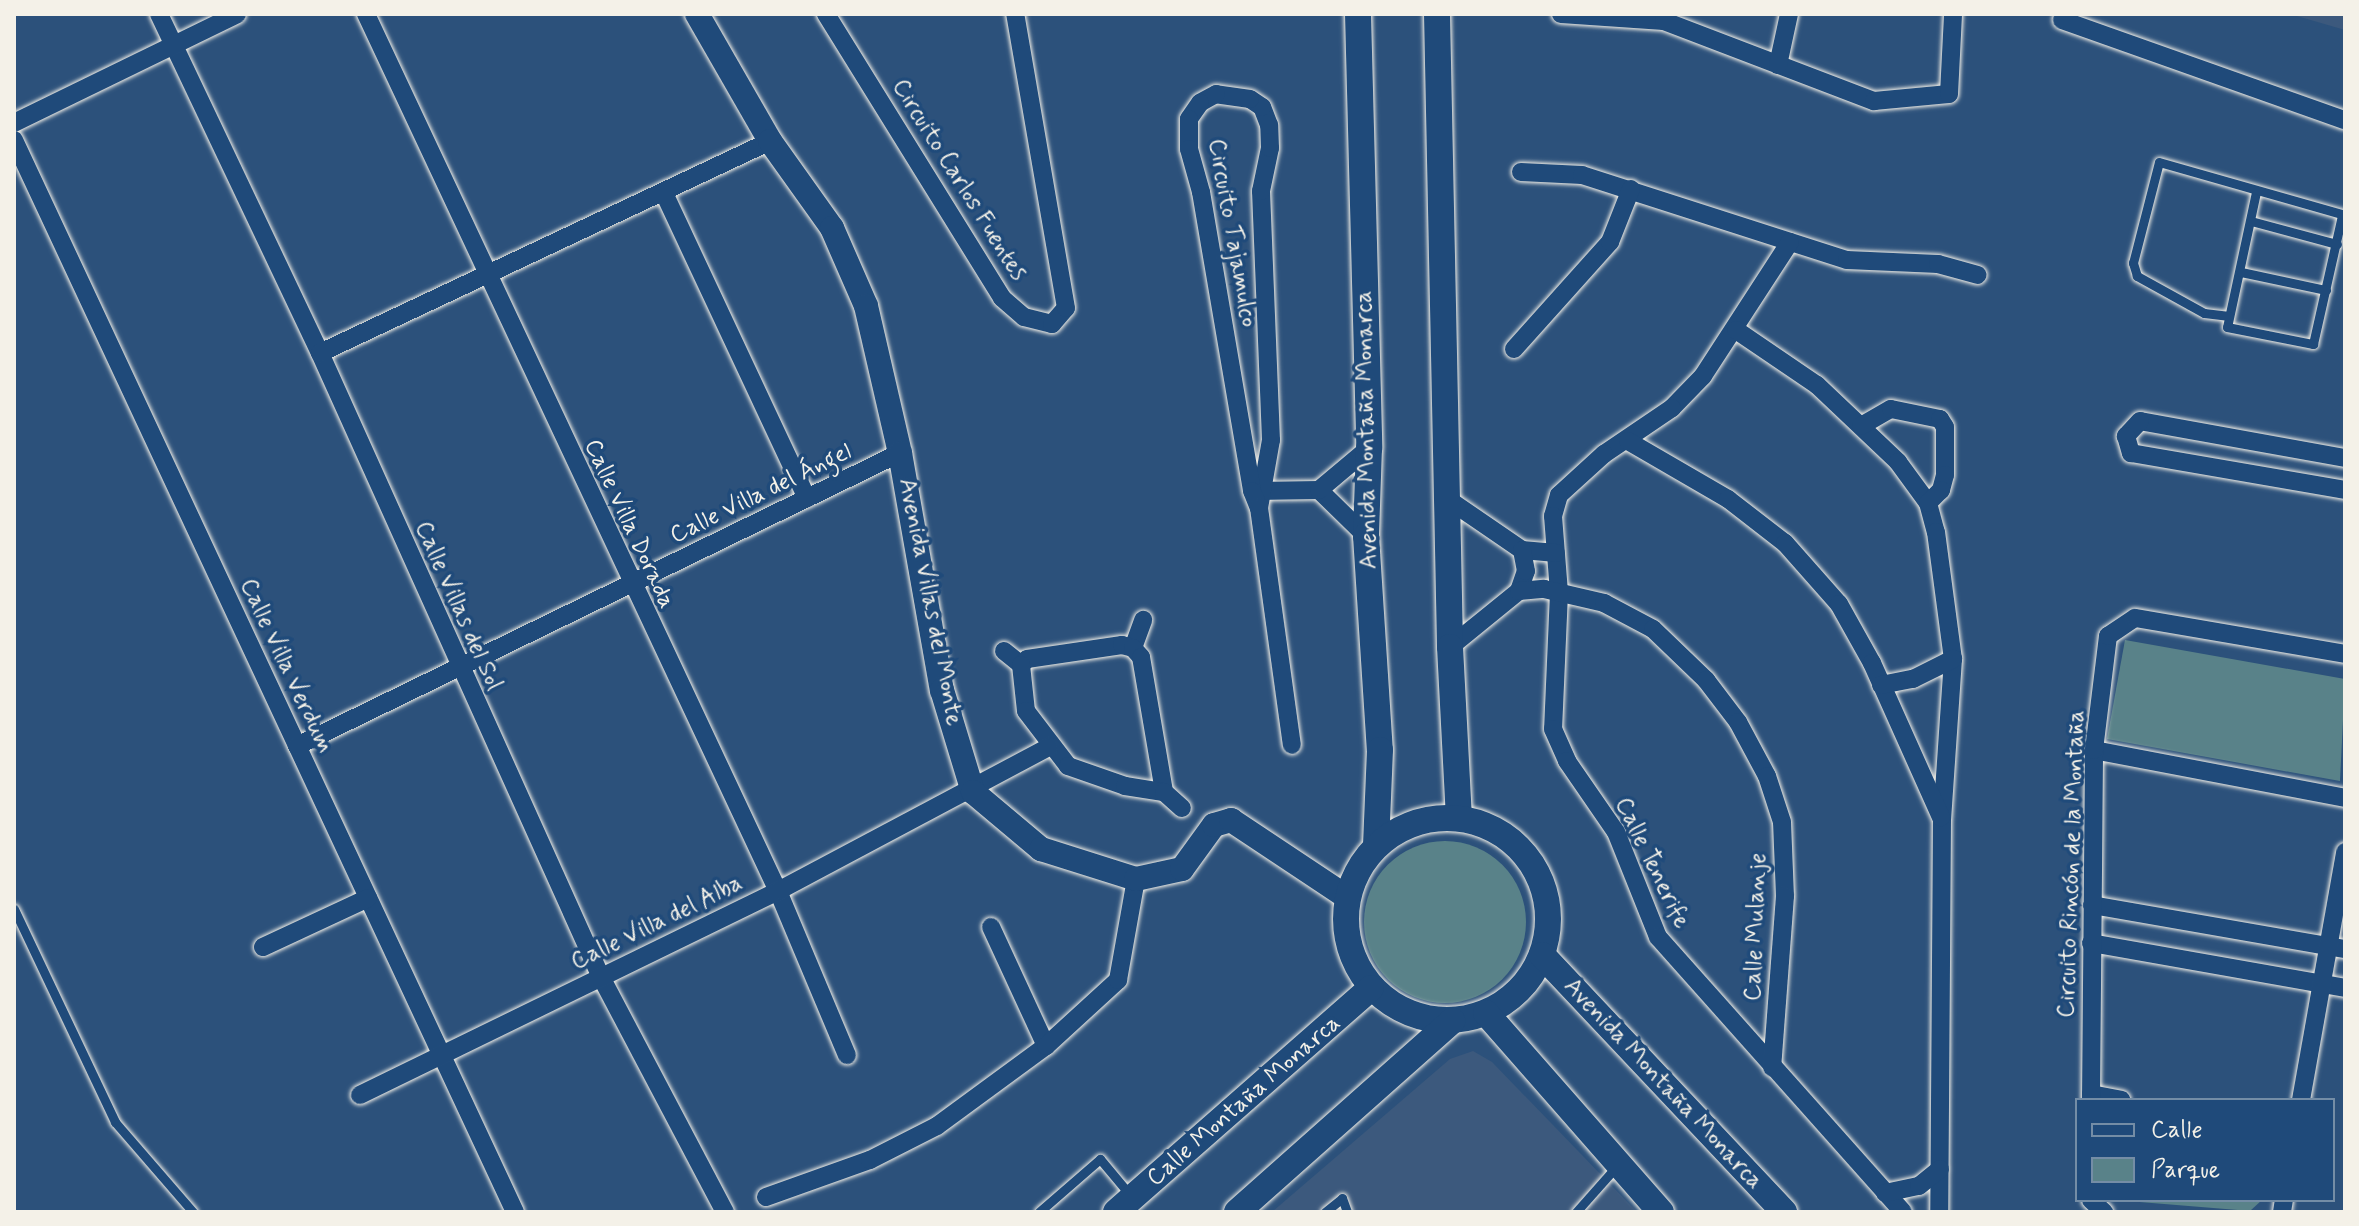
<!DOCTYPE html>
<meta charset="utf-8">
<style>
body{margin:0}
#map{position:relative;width:2359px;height:1226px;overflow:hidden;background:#2c517b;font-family:Mynerve,sans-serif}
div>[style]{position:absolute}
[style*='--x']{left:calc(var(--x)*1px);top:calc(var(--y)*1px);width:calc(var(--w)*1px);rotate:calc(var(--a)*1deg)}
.built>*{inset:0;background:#3c597d}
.green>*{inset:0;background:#598289}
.round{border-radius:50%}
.roads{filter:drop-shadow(0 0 2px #f4f1e8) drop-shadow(0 0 2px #f4f1e8)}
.service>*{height:9px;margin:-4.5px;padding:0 4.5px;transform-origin:4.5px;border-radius:4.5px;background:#1f4a7a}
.minor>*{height:18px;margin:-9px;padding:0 9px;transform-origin:9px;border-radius:9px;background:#1f4a7a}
.tertiary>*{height:24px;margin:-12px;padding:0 12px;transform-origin:12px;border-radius:12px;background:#1f4a7a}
.secondary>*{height:26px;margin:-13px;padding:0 13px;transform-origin:13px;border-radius:13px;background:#1f4a7a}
.secondary>.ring{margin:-13px;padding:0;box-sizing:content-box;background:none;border:26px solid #1f4a7a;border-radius:50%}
span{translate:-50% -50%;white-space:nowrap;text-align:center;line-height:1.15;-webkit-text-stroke:7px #1f4a7a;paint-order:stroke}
.street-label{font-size:24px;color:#f4f1e8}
.frame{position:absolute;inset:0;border:16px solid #f4f1e8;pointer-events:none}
.legend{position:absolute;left:2075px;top:1098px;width:260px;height:104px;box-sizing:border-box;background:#1f4a7a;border:2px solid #748da6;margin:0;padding:10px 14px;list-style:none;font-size:24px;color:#f4f1e8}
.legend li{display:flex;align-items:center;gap:16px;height:40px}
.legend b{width:40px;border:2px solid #748da6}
</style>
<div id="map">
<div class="built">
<i style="clip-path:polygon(2290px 14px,2345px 14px,2345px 30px)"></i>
<i style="clip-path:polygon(1473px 1051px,1492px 1062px,1637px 1212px,1272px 1212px,1450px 1059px)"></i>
</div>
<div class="green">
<i style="clip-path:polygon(2125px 640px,2345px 679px,2340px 781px,2107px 739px)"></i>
<i class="round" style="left:1364px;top:841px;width:162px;height:162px"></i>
<i style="clip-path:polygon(2115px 1200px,2262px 1200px,2250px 1211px)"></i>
</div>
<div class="roads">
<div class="service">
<i style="--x:2256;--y:192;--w:138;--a:102.1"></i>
<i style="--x:2227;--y:327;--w:88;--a:11.2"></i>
<i style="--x:2313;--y:344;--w:132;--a:-77.3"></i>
<i style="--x:2251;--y:221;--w:89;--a:15"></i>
<i style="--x:2241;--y:272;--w:87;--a:12"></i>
<i style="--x:2229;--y:316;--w:25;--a:-173"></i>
<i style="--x:2204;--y:313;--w:77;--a:-151.1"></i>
<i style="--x:2137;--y:276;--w:14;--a:-107"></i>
<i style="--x:2133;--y:263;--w:104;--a:-75.6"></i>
<i style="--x:2159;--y:162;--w:193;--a:15.9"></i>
<i style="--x:14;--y:909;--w:236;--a:64.6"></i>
<i style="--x:115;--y:1122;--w:119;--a:49.1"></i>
<i style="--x:1039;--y:1212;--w:81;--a:-41"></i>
<i style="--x:1100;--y:1159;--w:48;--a:50"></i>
<i style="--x:1325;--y:1212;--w:22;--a:-39"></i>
<i style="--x:1342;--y:1198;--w:15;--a:70"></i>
<i style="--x:1576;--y:1212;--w:60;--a:-48.4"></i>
</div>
<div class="minor">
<i style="--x:159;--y:14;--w:375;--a:64.6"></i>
<i style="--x:320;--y:353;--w:684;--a:65.76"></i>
<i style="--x:601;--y:977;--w:266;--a:62.2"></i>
<i style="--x:366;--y:14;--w:969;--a:64.84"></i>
<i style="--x:778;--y:891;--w:178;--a:67.2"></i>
<i style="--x:826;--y:14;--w:334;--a:58.2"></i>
<i style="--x:1002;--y:298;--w:29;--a:41"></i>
<i style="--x:1024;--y:317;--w:29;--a:14"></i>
<i style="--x:1052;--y:324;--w:21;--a:-49"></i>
<i style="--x:1066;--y:308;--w:298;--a:-99.8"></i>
<i style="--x:1561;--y:14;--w:103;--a:3.9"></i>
<i style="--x:1664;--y:21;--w:225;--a:20.9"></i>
<i style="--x:1874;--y:101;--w:75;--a:-5.3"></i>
<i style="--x:1949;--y:94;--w:80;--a:-87.1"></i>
<i style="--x:2062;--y:20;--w:300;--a:19.5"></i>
<i style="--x:1778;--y:65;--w:52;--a:-77.8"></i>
<i style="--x:14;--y:123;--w:248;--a:-26"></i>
<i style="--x:14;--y:140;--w:1183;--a:64.95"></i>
<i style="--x:1521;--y:172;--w:61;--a:2.8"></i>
<i style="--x:1582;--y:175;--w:278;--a:17.8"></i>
<i style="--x:1847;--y:260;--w:91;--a:2.5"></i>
<i style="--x:1938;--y:264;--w:41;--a:15.4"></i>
<i style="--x:664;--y:193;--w:337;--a:64.9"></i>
<i style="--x:1790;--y:242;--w:160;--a:123"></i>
<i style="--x:1703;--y:376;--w:45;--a:134.1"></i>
<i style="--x:1672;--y:408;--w:82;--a:145.9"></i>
<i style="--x:1604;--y:454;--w:61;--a:137.7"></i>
<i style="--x:1559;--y:495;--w:22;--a:106"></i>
<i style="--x:1553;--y:516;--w:77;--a:85.5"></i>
<i style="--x:1559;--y:593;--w:136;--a:92.5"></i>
<i style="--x:1553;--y:729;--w:35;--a:66"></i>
<i style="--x:1567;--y:761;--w:86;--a:55.4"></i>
<i style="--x:1616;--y:832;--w:113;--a:68.2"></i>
<i style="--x:1658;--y:937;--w:368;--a:48.3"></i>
<i style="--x:1736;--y:330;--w:98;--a:34.2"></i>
<i style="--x:1817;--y:385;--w:112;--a:43.5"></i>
<i style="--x:1898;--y:462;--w:51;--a:53.8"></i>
<i style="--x:1928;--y:503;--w:30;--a:75"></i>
<i style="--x:1936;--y:532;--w:128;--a:82.4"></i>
<i style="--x:1953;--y:659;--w:160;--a:93.9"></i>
<i style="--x:1942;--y:819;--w:393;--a:90.4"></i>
<i style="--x:1514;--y:349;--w:144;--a:-48.1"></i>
<i style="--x:1610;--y:242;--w:57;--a:-68.4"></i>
<i style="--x:320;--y:353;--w:497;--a:-25.2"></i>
<i style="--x:1861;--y:426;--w:34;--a:-30"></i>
<i style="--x:1891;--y:409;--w:50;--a:11.5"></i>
<i style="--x:1940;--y:419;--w:9;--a:58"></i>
<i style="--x:1945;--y:427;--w:48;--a:90"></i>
<i style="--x:1945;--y:475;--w:16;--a:105"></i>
<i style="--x:1941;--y:490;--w:18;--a:135"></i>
<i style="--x:1628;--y:441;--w:116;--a:30.1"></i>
<i style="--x:1728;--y:499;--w:72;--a:37.7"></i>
<i style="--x:1785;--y:543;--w:81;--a:48.5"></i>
<i style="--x:1839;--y:604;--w:68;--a:60.8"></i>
<i style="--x:1872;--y:663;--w:169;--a:65.9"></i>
<i style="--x:2345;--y:458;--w:208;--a:-169.8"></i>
<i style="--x:2140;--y:421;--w:21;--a:133"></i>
<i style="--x:2126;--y:436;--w:18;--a:74"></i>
<i style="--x:2131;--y:453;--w:217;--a:9.8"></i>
<i style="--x:1319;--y:490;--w:66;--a:44.4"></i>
<i style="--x:1255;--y:491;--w:64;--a:-0.9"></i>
<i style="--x:1319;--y:490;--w:65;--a:-40"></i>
<i style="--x:1446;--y:498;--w:92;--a:34.4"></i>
<i style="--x:1522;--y:550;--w:34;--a:5"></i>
<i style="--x:1259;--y:508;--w:69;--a:-80"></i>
<i style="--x:1271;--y:440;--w:249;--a:-92.3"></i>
<i style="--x:1261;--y:191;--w:44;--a:-78.2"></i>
<i style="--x:1270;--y:148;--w:23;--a:-92"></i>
<i style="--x:1269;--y:125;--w:19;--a:-111"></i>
<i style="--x:1262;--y:107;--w:14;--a:-146"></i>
<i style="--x:1250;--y:99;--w:34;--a:-172"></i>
<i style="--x:1216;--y:94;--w:18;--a:151"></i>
<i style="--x:1200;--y:103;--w:19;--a:125"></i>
<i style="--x:1189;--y:119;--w:30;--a:90"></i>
<i style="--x:1189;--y:149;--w:45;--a:74.4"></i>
<i style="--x:1201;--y:192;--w:303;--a:80.3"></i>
<i style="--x:1252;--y:491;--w:18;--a:68"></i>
<i style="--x:1259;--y:508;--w:239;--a:82.1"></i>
<i style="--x:1519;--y:591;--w:21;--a:-71"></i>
<i style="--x:1526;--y:571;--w:21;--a:-101"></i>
<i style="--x:1450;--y:647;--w:89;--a:-39.1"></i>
<i style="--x:1519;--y:591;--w:25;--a:-5"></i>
<i style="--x:1544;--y:589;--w:62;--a:13.1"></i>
<i style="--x:1604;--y:603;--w:55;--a:28"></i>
<i style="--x:1653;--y:629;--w:74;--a:43.9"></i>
<i style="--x:1706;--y:680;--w:53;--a:52.7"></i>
<i style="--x:1738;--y:722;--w:61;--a:61.8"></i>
<i style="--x:1767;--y:776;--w:48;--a:71.9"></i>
<i style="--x:1782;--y:822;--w:74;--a:87.7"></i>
<i style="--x:1785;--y:896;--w:172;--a:94.3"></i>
<i style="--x:1133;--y:648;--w:30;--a:-70"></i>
<i style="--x:1004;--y:651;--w:22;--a:39"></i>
<i style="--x:1021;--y:665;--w:8;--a:-45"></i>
<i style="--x:1027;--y:659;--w:96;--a:-8.4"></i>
<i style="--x:1122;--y:645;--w:11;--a:15"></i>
<i style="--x:1133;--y:648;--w:12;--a:48"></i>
<i style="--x:1141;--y:657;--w:137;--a:80.3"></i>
<i style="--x:1021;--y:665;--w:46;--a:83.8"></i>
<i style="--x:1026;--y:711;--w:69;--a:52.6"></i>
<i style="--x:1068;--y:766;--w:60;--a:19.3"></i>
<i style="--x:1125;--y:786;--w:39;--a:9"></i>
<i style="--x:1164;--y:792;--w:24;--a:42"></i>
<i style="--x:1881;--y:685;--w:33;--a:-11"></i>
<i style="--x:1913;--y:679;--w:45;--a:-26.6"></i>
<i style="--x:297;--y:746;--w:670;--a:-25.92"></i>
<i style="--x:2094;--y:750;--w:256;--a:10.8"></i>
<i style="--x:2092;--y:905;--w:257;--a:9.9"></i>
<i style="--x:991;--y:927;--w:131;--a:65.2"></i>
<i style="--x:2091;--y:943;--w:258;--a:10"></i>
<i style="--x:263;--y:947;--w:116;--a:-25"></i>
<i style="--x:2091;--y:1094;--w:31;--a:11"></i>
<i style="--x:360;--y:1095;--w:465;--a:-26"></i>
<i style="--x:778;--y:891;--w:307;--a:-28"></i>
<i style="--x:2091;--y:1100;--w:350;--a:-89.5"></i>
<i style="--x:2094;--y:750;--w:115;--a:-83"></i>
<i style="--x:2108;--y:636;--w:32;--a:-34"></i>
<i style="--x:2135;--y:618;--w:213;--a:9.7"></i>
<i style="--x:2301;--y:1100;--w:252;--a:-79.9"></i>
<i style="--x:1885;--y:1193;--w:35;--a:-12"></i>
<i style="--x:1919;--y:1186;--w:27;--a:-39"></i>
<i style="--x:766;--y:1197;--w:110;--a:-19.6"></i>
<i style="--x:870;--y:1160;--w:75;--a:-26.9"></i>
<i style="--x:937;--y:1126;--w:135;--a:-36.3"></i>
<i style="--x:1046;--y:1046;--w:98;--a:-42.5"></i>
<i style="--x:1118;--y:980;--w:103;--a:-79.9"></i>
<i style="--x:2091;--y:1200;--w:18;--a:43"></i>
<i style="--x:2282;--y:1212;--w:12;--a:-81"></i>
</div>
<div class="tertiary">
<i style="--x:697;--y:14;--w:146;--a:60.1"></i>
<i style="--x:770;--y:141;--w:107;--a:54.5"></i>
<i style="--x:832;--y:228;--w:85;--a:66.4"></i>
<i style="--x:866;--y:306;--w:151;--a:77"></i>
<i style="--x:900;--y:453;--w:241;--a:80"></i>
<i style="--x:942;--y:690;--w:107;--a:73.1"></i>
<i style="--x:973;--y:792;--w:89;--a:40"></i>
<i style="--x:1041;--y:849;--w:100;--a:17.5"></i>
<i style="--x:1136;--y:879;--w:47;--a:-12.3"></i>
<i style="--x:1182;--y:869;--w:54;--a:-54"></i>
<i style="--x:1214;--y:825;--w:18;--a:-16"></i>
<i style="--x:1231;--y:820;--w:139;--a:33.6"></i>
</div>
<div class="secondary">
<i style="--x:1358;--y:14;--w:434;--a:88.5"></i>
<i style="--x:1369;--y:448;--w:88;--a:92"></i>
<i style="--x:1366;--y:536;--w:214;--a:86.3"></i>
<i style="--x:1380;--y:750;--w:96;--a:92.4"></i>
<i style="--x:1437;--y:14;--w:633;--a:88.82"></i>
<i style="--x:1450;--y:647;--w:171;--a:87"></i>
<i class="ring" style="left:1346px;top:818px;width:176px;height:176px"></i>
<i style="--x:1542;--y:955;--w:353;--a:46.7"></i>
<i style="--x:1486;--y:1013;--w:265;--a:48.7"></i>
<i style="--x:1116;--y:1212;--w:339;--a:-41.3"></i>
<i style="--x:1237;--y:1212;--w:288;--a:-41.6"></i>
</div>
</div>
<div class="street-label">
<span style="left:959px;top:180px;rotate:58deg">Circuito Carlos Fuentes</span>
<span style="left:1232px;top:233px;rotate:80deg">Circuito Tajamulco</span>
<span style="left:1367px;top:430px;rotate:-91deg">Avenida Montaña Monarca</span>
<span style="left:761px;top:494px;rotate:-26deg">Calle Villa del Ángel</span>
<span style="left:629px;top:524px;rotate:65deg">Calle Villa Dorada</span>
<span style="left:930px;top:602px;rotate:79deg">Avenida Villas del Monte</span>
<span style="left:458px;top:606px;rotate:66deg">Calle Villas del Sol</span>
<span style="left:286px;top:666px;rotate:65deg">Calle Villa Verdum</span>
<span style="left:1652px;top:863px;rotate:64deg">Calle Tenerife</span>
<span style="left:2072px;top:864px;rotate:-88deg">Circuito Rincón de la Montaña</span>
<span style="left:657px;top:923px;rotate:-26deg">Calle Villa del Alba</span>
<span style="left:1756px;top:927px;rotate:-88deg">Calle Mulanje</span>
<span style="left:1663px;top:1084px;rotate:47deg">Avenida Montaña Monarca</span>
<span style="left:1244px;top:1101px;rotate:-41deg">Calle Montaña Monarca</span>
</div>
<div class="frame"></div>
<ul class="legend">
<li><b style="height:10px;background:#1f4a7a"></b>Calle</li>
<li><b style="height:22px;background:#598289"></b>Parque</li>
</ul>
</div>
